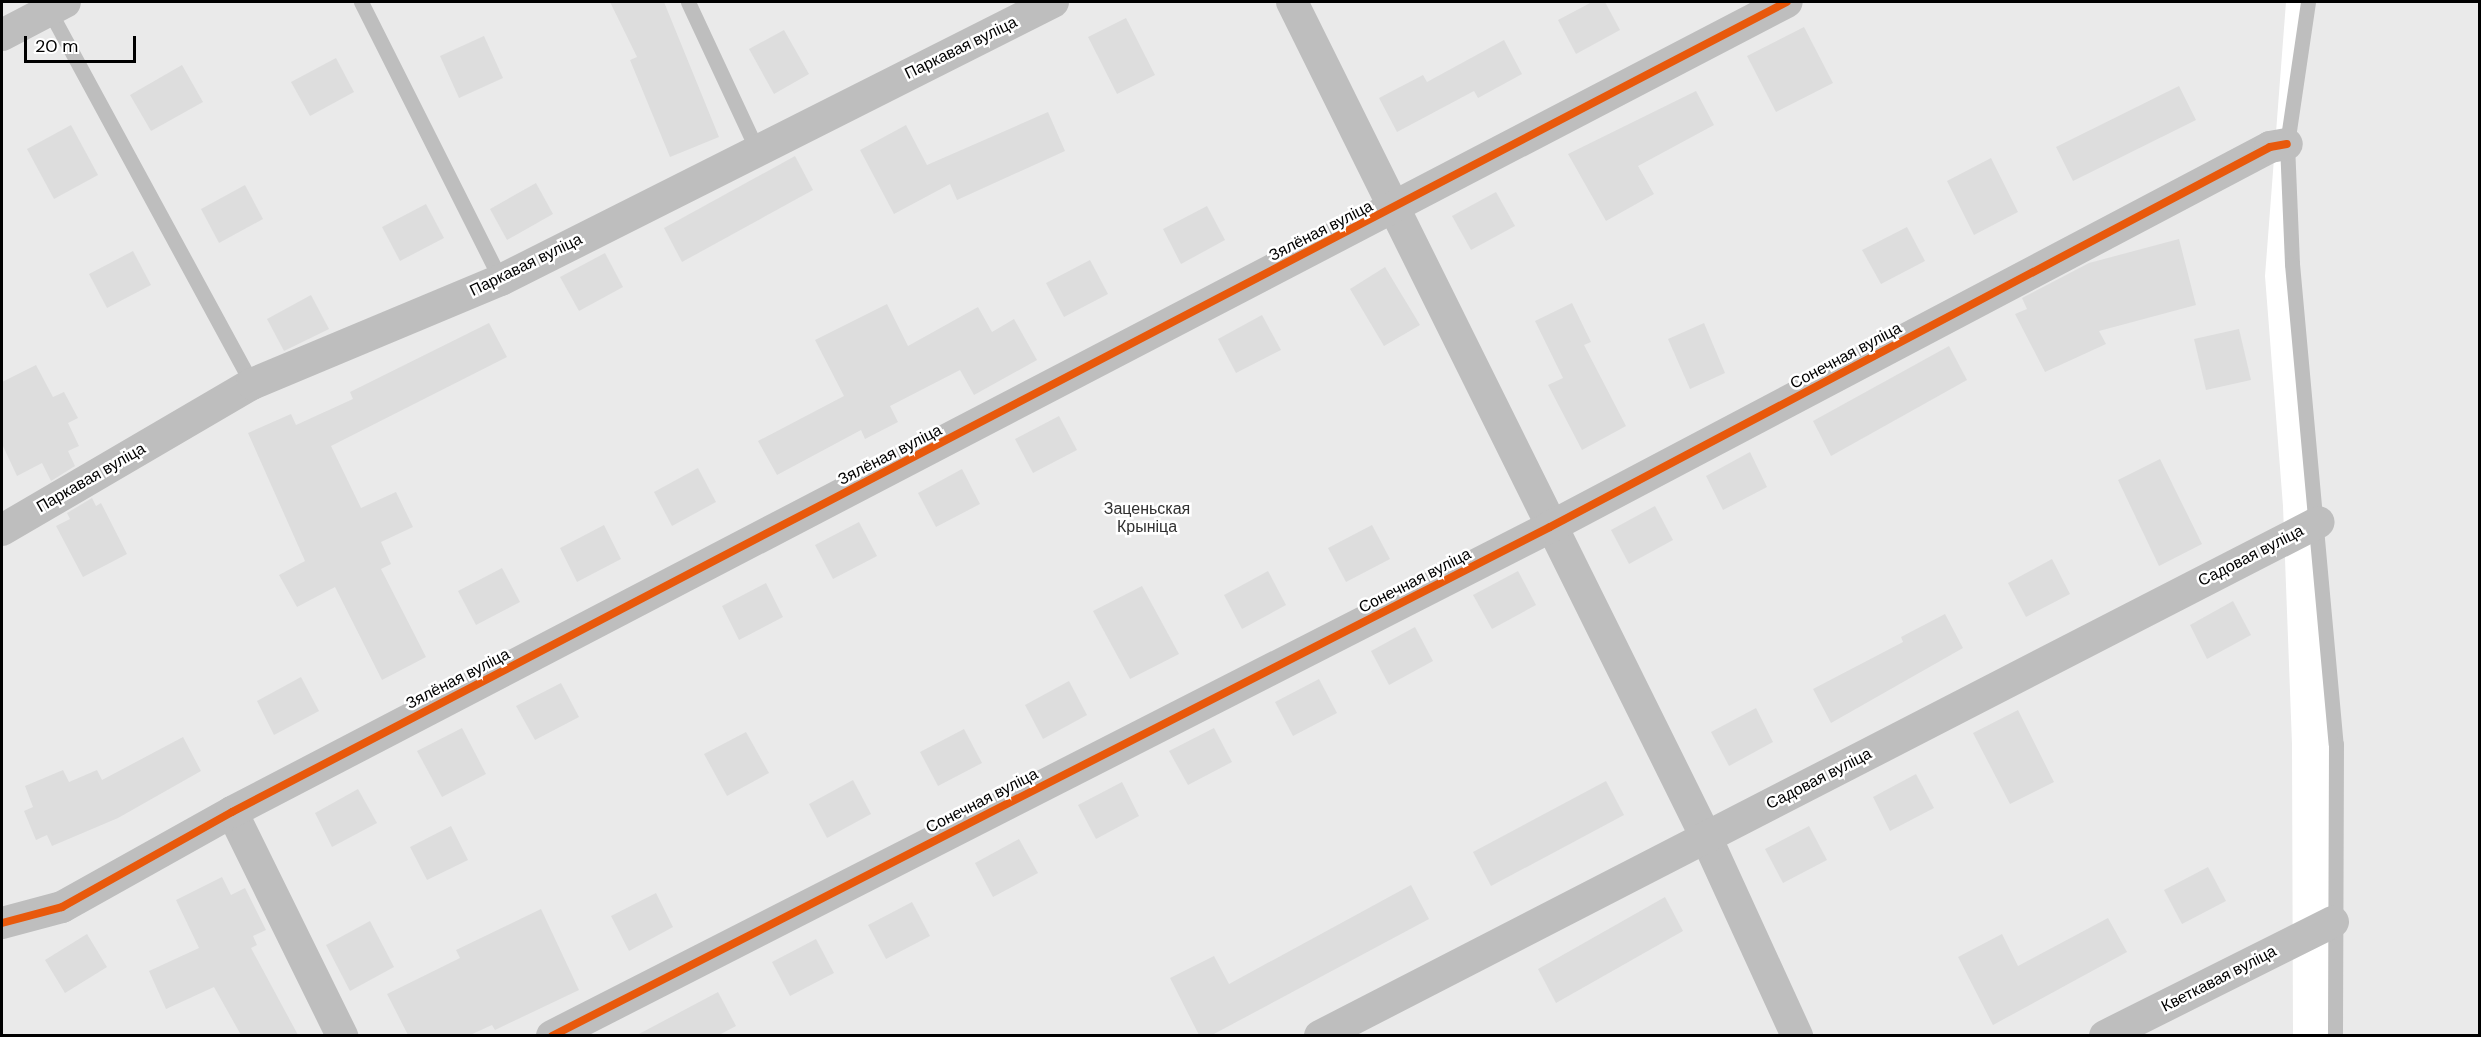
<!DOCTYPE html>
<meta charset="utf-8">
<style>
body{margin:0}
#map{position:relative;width:2481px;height:1037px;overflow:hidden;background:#fff;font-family:"DM Sans",sans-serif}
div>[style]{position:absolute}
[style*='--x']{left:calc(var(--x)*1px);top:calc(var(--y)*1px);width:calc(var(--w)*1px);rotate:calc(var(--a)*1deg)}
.green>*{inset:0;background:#eaeaea}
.building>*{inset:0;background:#ddd}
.lane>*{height:15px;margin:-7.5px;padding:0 7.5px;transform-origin:7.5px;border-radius:7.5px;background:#bebebe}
.street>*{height:32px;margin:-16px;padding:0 16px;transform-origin:16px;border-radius:16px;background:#bebebe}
.cycleway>*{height:8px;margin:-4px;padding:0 4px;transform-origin:4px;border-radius:4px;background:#e8590c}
span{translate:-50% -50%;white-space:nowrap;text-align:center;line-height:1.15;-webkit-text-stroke:5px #fff;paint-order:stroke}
.street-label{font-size:16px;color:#000}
.park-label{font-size:16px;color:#303030}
.frame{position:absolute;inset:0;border:3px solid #000;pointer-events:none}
.scale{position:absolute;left:24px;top:36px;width:112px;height:27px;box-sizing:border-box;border:3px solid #000;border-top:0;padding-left:8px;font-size:18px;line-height:21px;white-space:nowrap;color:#000;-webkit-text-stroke:4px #fff;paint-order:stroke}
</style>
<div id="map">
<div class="green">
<i style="clip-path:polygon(2px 2px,2286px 2px,2265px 276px,2283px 506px,2292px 744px,2293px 1035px,2px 1036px)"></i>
<i style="clip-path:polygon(2308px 2px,2479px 2px,2479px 1035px,2343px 1035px,2333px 922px,2336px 744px,2287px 144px)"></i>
</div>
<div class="building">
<i style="clip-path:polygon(610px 2px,664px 2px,719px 137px,670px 157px,630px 60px,637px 57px)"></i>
<i style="clip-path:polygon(1592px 2px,1605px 2px,1620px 30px,1576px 54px,1558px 20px)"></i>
<i style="clip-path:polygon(1126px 18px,1155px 75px,1117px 94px,1088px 37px)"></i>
<i style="clip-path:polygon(1804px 27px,1833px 83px,1776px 112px,1747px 56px)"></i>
<i style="clip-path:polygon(784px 30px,809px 74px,774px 94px,749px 49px)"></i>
<i style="clip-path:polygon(484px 36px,503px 78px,459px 98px,440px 56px)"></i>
<i style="clip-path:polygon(1504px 40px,1522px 74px,1478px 98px,1474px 91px,1397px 132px,1379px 98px,1423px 75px,1427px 82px)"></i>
<i style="clip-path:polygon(336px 58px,354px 92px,310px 116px,291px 82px)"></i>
<i style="clip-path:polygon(182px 65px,203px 102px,151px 131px,130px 95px)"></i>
<i style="clip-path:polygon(2179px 86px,2196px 120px,2073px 181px,2056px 147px)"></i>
<i style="clip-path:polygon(1696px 91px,1714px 125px,1638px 166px,1654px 194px,1606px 221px,1568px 154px)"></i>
<i style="clip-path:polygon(1048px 112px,1065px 151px,957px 200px,950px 184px,894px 214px,860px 150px,906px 125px,927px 165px)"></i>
<i style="clip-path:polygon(71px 125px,98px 175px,54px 199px,27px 149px)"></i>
<i style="clip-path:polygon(795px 156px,813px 190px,682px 262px,664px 228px)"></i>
<i style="clip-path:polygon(1991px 158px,2018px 212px,1974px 235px,1947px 181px)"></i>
<i style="clip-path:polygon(536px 183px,553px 214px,507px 240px,490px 209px)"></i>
<i style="clip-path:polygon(245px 185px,263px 219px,219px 243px,201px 209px)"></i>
<i style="clip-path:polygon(1496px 192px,1515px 226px,1471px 250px,1452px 216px)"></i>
<i style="clip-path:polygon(426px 204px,444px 238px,400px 261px,382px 227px)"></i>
<i style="clip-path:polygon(1207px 206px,1225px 240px,1181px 264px,1163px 229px)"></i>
<i style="clip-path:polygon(1907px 227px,1925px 261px,1881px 284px,1862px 250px)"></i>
<i style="clip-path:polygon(2179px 239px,2196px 305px,2099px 331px,2106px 344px,2045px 372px,2015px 314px,2027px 309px,2022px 298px,2089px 263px)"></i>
<i style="clip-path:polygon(133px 251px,151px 285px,107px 308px,89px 274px)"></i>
<i style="clip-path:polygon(605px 253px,623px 287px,579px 311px,560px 277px)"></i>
<i style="clip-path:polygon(1090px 260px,1108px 294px,1064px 317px,1046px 283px)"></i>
<i style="clip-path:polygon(1385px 267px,1420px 325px,1384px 346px,1350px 289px)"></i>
<i style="clip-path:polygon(311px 295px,329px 329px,284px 351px,267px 319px)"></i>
<i style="clip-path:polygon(1572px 303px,1591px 342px,1584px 345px,1626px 426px,1582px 450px,1548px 385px,1563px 378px,1535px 321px)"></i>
<i style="clip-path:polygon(887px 304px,908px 346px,978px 307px,992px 332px,1014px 319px,1037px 360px,974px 395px,960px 370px,890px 406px,898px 422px,865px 439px,861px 430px,777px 475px,758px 441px,844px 396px,815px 340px)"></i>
<i style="clip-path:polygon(1262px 315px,1281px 350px,1236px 373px,1218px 339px)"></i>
<i style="clip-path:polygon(489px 323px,507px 357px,331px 446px,361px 508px,396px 492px,413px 527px,381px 542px,391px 564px,381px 569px,426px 657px,382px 680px,335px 587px,297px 607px,279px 575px,305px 561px,248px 433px,291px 414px,296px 425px,353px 399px,350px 392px)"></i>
<i style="clip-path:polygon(1704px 323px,1725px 373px,1690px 389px,1668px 339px)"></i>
<i style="clip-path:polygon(2239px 329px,2251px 380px,2206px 390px,2194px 339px)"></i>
<i style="clip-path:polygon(1949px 346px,1967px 380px,1831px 456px,1813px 421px)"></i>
<i style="clip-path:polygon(36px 365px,53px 397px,64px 392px,78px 418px,68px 423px,79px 446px,68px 451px,75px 466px,51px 481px,42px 463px,17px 476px,2px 444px,2px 382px)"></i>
<i style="clip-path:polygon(1059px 416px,1077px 450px,1033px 473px,1015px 439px)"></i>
<i style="clip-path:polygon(1750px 452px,1767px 487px,1723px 510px,1706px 476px)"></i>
<i style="clip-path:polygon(2160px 459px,2202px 544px,2159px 566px,2118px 480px)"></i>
<i style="clip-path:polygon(698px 468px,716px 502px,672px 526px,654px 492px)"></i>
<i style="clip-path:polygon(962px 469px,980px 504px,936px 527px,918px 493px)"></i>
<i style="clip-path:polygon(92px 498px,96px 506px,101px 503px,127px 554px,83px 577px,56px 526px,70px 519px,67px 513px)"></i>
<i style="clip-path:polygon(1655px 506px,1673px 540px,1629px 564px,1611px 530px)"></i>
<i style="clip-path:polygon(859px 522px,877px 556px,833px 579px,815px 545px)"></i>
<i style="clip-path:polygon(604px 525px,621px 559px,577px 582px,560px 548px)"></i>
<i style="clip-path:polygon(1372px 525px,1390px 559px,1346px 582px,1328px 548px)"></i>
<i style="clip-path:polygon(2052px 559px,2070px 594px,2026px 617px,2008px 583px)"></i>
<i style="clip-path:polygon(502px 568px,520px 602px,476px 625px,458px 591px)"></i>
<i style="clip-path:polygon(1268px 571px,1286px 605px,1242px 629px,1224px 595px)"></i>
<i style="clip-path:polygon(1518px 571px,1536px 605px,1492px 629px,1473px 595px)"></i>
<i style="clip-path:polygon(766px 583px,783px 617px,739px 640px,722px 606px)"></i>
<i style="clip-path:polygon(1142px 586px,1179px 654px,1130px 679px,1093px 611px)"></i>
<i style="clip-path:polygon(2233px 601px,2251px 635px,2207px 659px,2190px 625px)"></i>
<i style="clip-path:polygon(1945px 614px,1963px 648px,1831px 723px,1813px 689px,1903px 642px,1901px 637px)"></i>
<i style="clip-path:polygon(1415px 627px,1433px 661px,1389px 685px,1371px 651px)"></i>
<i style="clip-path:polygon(301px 677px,319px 711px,274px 735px,257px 701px)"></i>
<i style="clip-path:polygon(1319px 679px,1337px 713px,1293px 736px,1275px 702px)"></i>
<i style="clip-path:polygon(1069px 681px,1087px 715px,1043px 739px,1025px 705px)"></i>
<i style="clip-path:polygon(561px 683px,579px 717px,535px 740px,516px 706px)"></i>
<i style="clip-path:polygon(1756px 708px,1773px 742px,1729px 766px,1711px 732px)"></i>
<i style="clip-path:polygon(2018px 710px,2054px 782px,2010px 804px,1973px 733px)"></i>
<i style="clip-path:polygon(462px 728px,486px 774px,442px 797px,417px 751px)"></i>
<i style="clip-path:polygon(1214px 728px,1232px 762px,1188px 785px,1169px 751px)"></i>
<i style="clip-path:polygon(964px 729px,982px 763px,938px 786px,920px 752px)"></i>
<i style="clip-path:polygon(746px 732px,769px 773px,727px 796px,704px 754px)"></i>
<i style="clip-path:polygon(183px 737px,201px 771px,118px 818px,52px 846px,47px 835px,36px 840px,24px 811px,33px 807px,25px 786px,63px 770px,69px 782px,97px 770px,102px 780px)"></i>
<i style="clip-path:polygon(1916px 774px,1934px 808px,1890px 831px,1873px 797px)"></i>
<i style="clip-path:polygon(853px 780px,871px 814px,827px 838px,809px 804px)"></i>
<i style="clip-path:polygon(1606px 781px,1624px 815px,1491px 886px,1473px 852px)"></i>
<i style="clip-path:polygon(1122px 782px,1139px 816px,1096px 839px,1078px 805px)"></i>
<i style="clip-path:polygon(358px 789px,377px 823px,332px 847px,315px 813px)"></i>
<i style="clip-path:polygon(451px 826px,468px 860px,427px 880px,410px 847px)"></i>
<i style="clip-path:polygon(1809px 826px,1827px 860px,1783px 883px,1765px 849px)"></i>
<i style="clip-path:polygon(1019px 839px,1038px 873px,993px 897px,975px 863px)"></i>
<i style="clip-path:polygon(2208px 867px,2226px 901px,2182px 924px,2164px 890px)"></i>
<i style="clip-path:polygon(222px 877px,231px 895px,245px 888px,266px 930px,253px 936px,257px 945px,251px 948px,298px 1035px,241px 1035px,214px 987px,166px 1009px,149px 971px,199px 948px,176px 900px)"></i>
<i style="clip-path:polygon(1411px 885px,1429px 919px,1212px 1035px,1199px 1035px,1170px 978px,1214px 956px,1229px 984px)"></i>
<i style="clip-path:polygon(656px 893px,673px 927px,629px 951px,611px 916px)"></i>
<i style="clip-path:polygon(1665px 897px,1683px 931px,1556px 1003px,1538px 969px)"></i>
<i style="clip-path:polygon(912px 902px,930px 936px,886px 959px,868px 925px)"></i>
<i style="clip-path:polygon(541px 909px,579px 990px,495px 1030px,492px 1025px,470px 1035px,408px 1035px,387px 994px,460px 958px,456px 950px)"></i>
<i style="clip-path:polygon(2108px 918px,2127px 952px,1993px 1025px,1958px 957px,2002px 934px,2018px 966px)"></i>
<i style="clip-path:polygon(370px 921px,394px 967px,350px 991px,326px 945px)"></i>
<i style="clip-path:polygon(87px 934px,107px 967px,65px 993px,45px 960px)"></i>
<i style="clip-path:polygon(816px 939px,834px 973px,790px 996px,772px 962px)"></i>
<i style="clip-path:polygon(718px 992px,736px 1026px,719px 1035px,637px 1035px)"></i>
</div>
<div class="lane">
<i style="--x:361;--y:2;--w:311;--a:63.3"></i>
<i style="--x:688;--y:2;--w:161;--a:65"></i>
<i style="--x:2308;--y:2;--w:144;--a:98.4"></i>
<i style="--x:2287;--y:144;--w:120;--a:87.6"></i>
<i style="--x:2292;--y:264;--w:482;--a:84.8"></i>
<i style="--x:2336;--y:744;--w:292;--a:90.2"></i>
<i style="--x:49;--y:10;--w:426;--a:61.5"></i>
</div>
<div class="street">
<i style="--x:1292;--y:2;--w:932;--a:63.63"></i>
<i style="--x:1706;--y:837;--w:219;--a:65.4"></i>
<i style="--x:2;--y:35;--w:71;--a:-27.6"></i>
<i style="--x:2;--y:530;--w:290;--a:-30.3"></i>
<i style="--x:252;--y:384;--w:270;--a:-22.7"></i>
<i style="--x:501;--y:280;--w:618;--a:-26.73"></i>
<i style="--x:232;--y:812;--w:250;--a:63.8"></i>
<i style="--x:2;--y:923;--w:62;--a:-14.9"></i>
<i style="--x:62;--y:907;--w:195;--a:-29.2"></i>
<i style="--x:232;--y:812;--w:1753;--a:-27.52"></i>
<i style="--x:552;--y:1036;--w:1120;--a:-27.02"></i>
<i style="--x:1550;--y:527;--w:814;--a:-27.82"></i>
<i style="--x:2270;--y:147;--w:17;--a:-10"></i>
<i style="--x:1320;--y:1036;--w:1123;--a:-27.23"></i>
<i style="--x:2105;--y:1036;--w:255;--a:-26.6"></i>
</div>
<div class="cycleway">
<i style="--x:2;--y:923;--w:62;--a:-14.9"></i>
<i style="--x:62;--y:907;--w:195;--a:-29.2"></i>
<i style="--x:232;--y:812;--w:1753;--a:-27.52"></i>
<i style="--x:552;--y:1036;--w:1120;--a:-27.02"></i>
<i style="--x:1550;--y:527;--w:814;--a:-27.82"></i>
<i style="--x:2270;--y:147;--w:17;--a:-10"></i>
</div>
<div class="street-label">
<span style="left:961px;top:48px;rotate:-26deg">Паркавая вуліца</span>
<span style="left:1321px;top:231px;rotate:-27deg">Зялёная вуліца</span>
<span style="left:526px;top:265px;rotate:-26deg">Паркавая вуліца</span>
<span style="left:1846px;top:356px;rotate:-28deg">Сонечная вуліца</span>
<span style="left:890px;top:455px;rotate:-27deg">Зялёная вуліца</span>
<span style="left:91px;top:478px;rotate:-30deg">Паркавая вуліца</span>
<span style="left:2251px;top:556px;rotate:-27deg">Садовая вуліца</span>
<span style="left:1415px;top:581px;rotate:-27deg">Сонечная вуліца</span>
<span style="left:458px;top:679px;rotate:-27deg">Зялёная вуліца</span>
<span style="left:1819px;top:779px;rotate:-27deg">Садовая вуліца</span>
<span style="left:982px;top:801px;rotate:-27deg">Сонечная вуліца</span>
<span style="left:2219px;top:979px;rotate:-27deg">Кветкавая вуліца</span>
</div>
<div class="park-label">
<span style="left:1147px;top:518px">Заценьская<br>Крыніца</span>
</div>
<div class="frame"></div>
<div class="scale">20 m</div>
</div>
